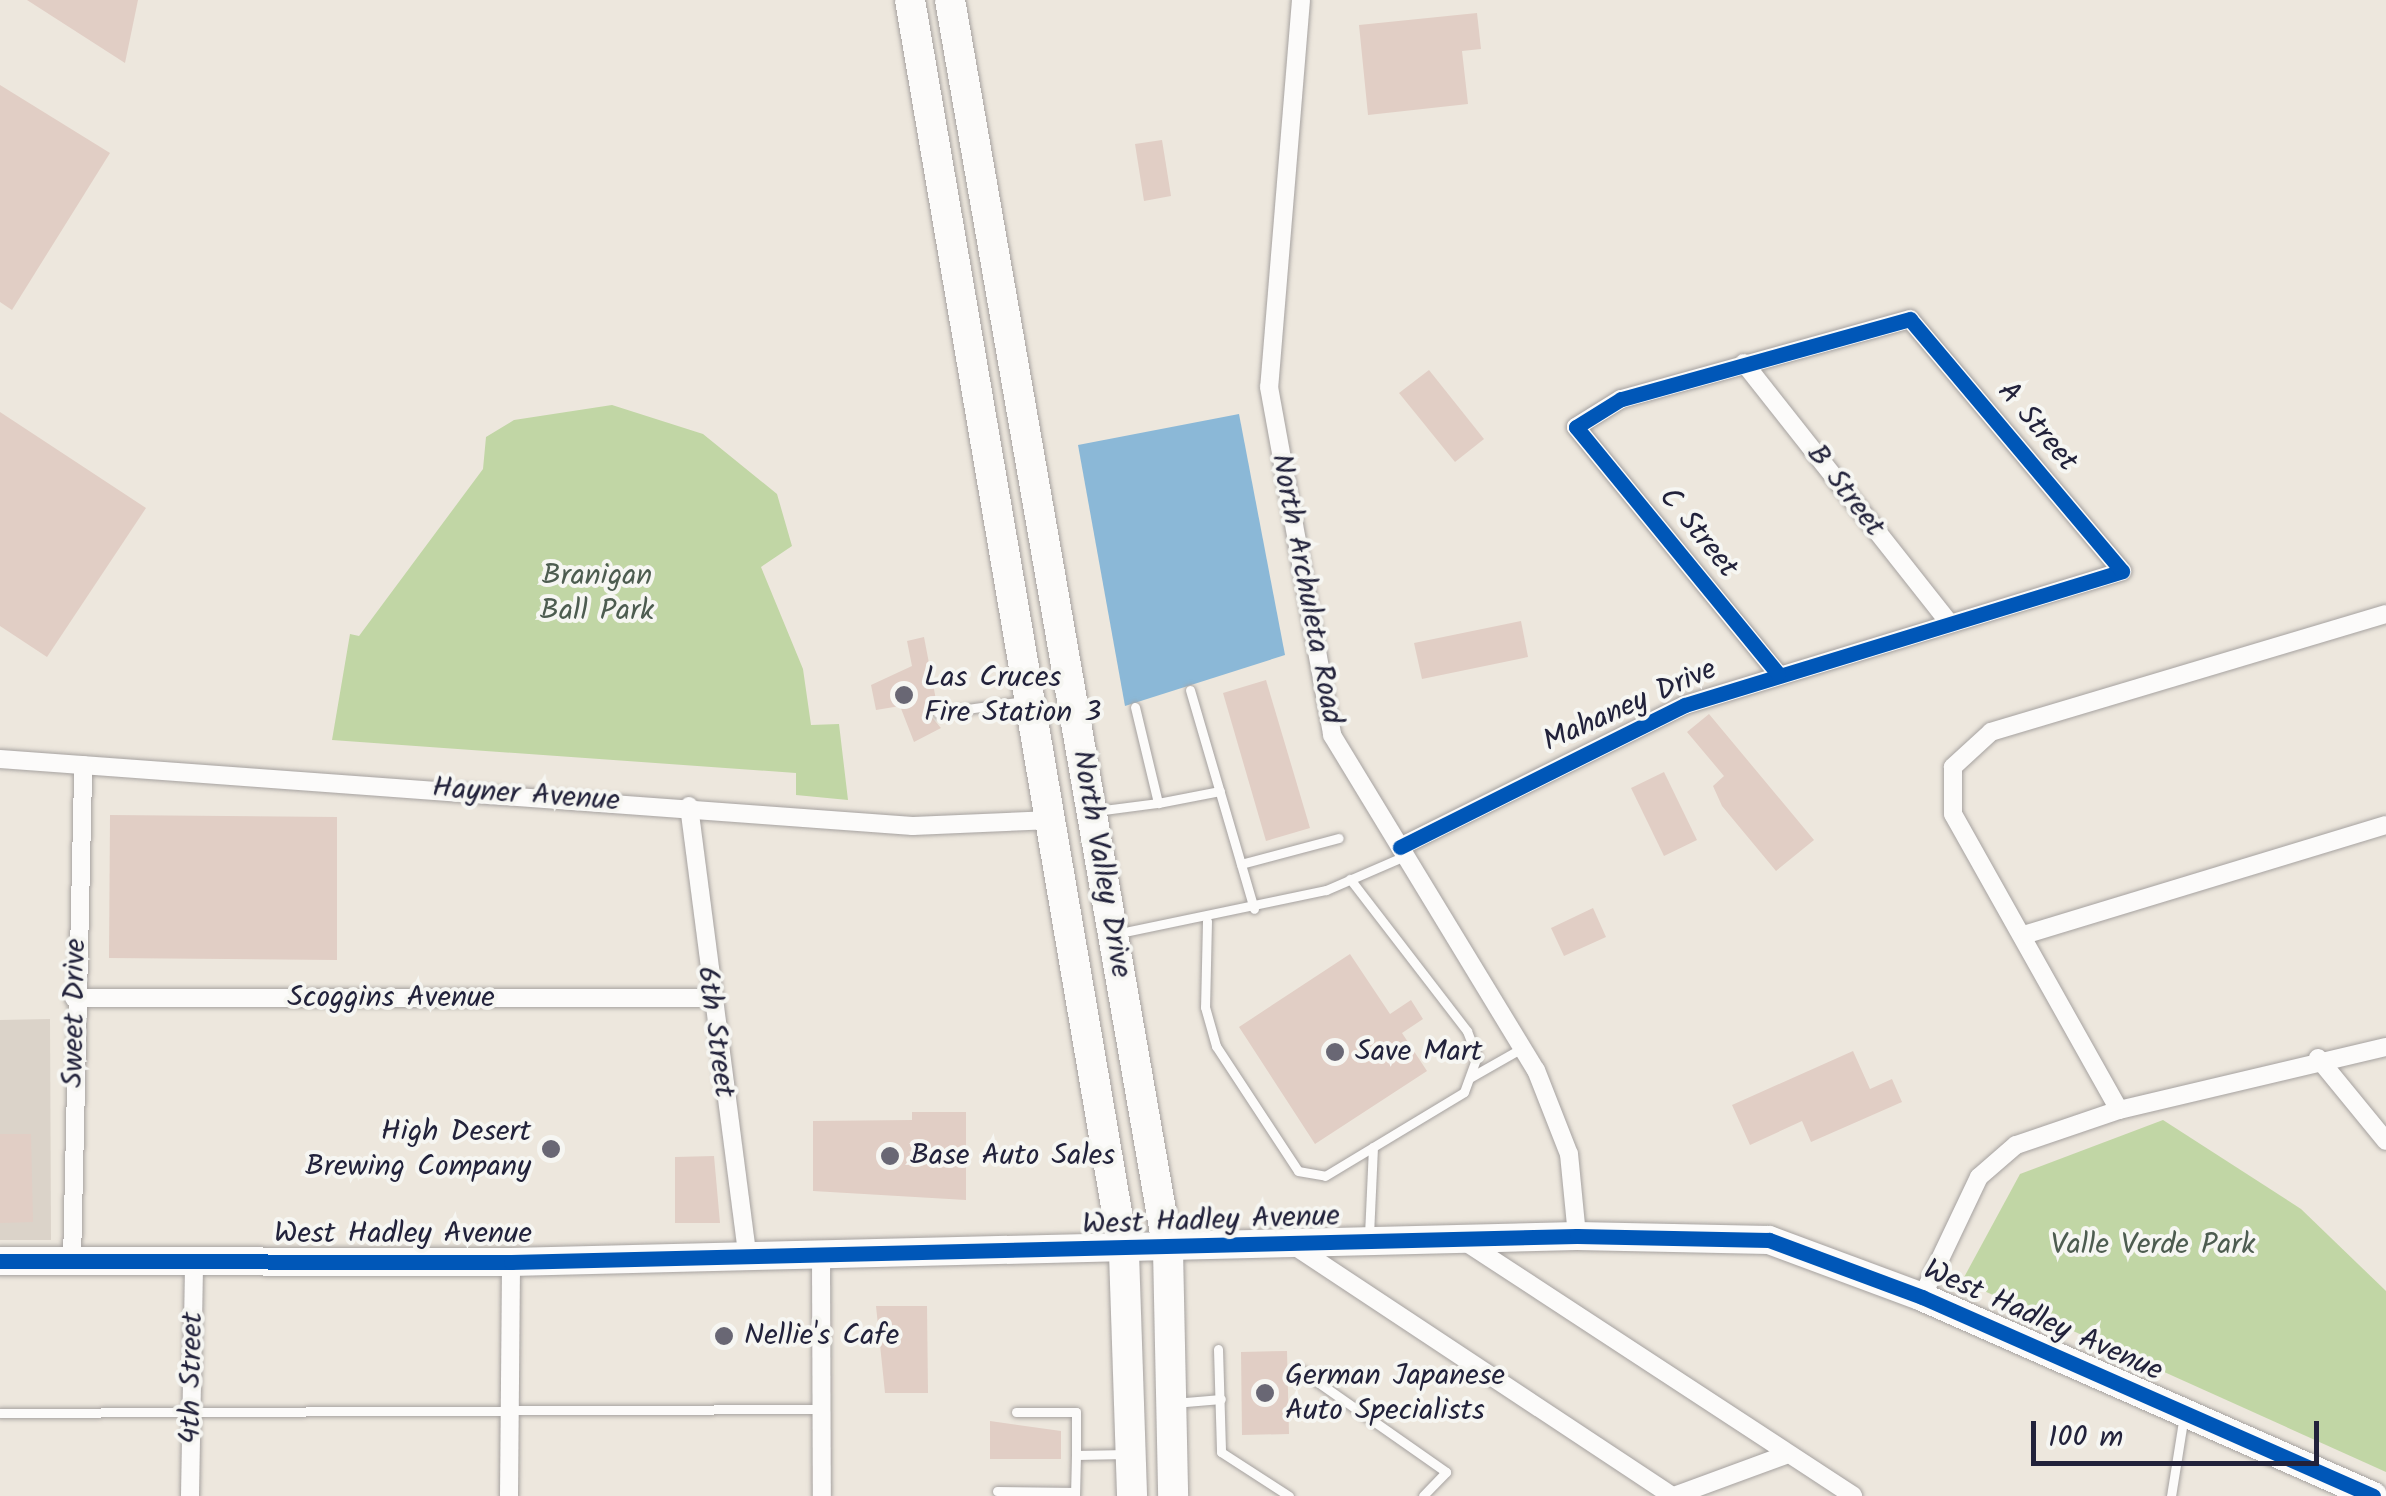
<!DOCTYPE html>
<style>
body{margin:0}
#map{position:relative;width:2386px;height:1496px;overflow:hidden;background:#ede7dd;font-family:Kalam,sans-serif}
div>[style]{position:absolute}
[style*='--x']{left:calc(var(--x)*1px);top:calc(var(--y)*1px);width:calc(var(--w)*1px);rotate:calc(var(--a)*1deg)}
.industrial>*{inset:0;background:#dbd3c9}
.green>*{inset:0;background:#c1d6a5}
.water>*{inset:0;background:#8bb8d7}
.building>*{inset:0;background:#e1cec5}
.roads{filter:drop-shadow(0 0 2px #a6a2a0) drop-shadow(0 0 2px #a6a2a0)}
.lane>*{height:9px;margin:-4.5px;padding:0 4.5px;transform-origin:4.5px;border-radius:4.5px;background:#fcfbfa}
.street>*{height:18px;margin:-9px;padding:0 9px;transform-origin:9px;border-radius:9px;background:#fcfbfa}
.secondary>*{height:28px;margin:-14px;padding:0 14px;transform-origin:14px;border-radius:14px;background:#fcfbfa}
.primary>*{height:30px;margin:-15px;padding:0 15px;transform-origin:15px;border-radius:15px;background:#fcfbfa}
.cycleway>*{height:15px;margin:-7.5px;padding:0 7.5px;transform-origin:7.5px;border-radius:7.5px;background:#0057b8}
.dots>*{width:28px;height:28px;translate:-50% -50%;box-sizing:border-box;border:5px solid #f6f6f2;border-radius:50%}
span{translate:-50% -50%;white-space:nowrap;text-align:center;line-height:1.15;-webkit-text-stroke:8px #f6f6f2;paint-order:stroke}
.street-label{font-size:30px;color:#22223b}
.park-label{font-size:30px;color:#4d5c50}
.poi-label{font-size:30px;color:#22223b}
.left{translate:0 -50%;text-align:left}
.right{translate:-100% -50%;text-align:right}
.scale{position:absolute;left:2031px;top:1421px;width:288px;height:45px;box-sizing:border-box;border:5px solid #22223b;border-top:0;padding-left:12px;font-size:30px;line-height:35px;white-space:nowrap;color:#22223b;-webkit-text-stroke:8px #f6f6f2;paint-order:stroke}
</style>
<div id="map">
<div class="industrial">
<i style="clip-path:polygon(50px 1019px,51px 1240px,0 1240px,0 1020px)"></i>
</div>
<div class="green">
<i style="clip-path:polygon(612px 405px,703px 434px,777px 494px,792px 546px,761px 567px,803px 669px,811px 725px,839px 724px,848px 800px,796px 795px,796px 773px,332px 740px,350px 634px,359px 636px,483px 469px,486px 437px,514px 420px)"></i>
<i style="clip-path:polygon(2163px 1120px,2301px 1209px,2386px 1291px,2386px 1472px,1962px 1281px,2020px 1174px)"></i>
</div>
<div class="water">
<i style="clip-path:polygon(1239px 414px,1285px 655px,1125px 706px,1078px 445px)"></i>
</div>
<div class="building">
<i style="clip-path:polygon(27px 0,138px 0,125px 63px)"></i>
<i style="clip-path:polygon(1477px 13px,1481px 49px,1462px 51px,1468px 104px,1368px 115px,1359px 25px)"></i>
<i style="clip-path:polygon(0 85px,110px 153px,12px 310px,0 302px)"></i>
<i style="clip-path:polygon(1162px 140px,1171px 196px,1144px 201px,1135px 144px)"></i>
<i style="clip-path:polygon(1429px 370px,1484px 439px,1455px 462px,1399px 393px)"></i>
<i style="clip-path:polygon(0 412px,146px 508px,47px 657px,0 626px)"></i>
<i style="clip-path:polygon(1521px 621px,1528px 657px,1422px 679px,1414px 643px)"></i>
<i style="clip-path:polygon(924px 637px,937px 705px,930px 715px,941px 728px,914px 742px,900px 706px,876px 710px,871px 685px,912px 666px,907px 641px)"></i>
<i style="clip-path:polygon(1266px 680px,1310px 828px,1266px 841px,1223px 693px)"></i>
<i style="clip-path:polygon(1709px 714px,1814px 840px,1776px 871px,1722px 806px,1713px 786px,1724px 776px,1687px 732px)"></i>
<i style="clip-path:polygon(1664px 772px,1697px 840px,1664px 856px,1631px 788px)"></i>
<i style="clip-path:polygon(110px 815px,337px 817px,337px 960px,109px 958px)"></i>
<i style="clip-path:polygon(1593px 908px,1606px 937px,1564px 956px,1551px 928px)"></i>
<i style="clip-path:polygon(1350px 954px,1390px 1014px,1411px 1000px,1423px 1019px,1402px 1033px,1427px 1071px,1315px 1144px,1239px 1027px)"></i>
<i style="clip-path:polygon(1853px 1051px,1870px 1089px,1892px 1079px,1902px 1102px,1811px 1142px,1802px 1121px,1750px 1145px,1732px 1105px)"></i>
<i style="clip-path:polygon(912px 1112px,966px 1112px,966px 1200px,813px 1191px,813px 1121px,912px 1120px)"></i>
<i style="clip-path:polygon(0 1134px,31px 1134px,33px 1222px,0 1223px)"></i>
<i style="clip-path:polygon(714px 1156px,720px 1223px,675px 1223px,675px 1157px)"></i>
<i style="clip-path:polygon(876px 1306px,927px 1306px,928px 1393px,885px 1393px)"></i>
<i style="clip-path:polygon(1287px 1351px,1289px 1434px,1242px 1435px,1241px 1352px)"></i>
<i style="clip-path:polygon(990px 1421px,1061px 1431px,1061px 1459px,990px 1459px)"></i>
</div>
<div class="roads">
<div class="lane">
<i style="--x:1190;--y:690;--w:228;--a:73.7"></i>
<i style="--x:1135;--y:707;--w:99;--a:76.5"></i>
<i style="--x:1158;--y:803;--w:63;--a:-11"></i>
<i style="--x:938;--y:713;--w:88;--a:-7.9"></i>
<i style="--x:1096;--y:811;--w:63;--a:-7.4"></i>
<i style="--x:1241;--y:864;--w:101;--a:-14.9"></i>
<i style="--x:1207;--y:921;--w:86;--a:91.3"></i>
<i style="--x:1205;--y:1007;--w:41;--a:74.2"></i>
<i style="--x:1216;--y:1046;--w:149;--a:56.7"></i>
<i style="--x:1298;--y:1171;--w:27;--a:10"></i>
<i style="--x:1325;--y:1176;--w:162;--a:-31.1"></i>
<i style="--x:1464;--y:1092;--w:37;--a:-70"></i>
<i style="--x:1477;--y:1057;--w:28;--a:-111"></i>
<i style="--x:1467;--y:1031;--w:192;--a:-127.6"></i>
<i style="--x:1120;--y:933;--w:210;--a:-11.8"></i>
<i style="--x:1326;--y:890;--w:86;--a:-23.3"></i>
<i style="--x:1471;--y:1077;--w:59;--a:-29.6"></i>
<i style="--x:1369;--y:1235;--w:88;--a:-87.4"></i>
<i style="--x:1218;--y:1349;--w:103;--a:88.3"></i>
<i style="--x:1221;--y:1452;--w:81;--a:32.9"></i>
<i style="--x:1302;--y:1371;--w:176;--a:35"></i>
<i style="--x:1446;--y:1472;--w:33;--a:134"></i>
<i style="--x:1174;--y:1403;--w:47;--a:-4.9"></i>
<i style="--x:1016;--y:1412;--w:60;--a:0"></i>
<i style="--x:1076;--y:1412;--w:43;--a:90"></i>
<i style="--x:0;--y:1413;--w:821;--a:-0.28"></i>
<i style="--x:997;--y:1491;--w:78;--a:0.7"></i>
<i style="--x:1075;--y:1496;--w:41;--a:-88.6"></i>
<i style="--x:1076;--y:1455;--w:51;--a:-1.1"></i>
<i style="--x:2171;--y:1496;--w:82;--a:-80.9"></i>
</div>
<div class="street">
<i style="--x:1301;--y:0;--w:388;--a:94.7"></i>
<i style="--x:1269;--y:387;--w:354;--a:79.7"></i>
<i style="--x:1332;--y:735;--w:392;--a:58.7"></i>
<i style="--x:1536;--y:1070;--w:90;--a:68.6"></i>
<i style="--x:1569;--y:1154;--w:82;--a:84.4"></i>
<i style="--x:1744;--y:363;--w:326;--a:51.7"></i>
<i style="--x:2386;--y:614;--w:412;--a:163.4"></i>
<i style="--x:1991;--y:732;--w:52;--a:137.4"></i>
<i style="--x:1953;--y:767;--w:47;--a:90"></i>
<i style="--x:1953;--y:814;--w:339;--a:60.7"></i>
<i style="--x:2119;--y:1110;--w:274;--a:-13.3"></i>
<i style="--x:0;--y:759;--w:915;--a:4.2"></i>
<i style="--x:913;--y:826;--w:140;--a:-2.5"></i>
<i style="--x:689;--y:806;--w:456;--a:82.6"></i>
<i style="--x:1400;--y:847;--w:318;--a:-26.5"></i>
<i style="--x:1685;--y:705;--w:457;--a:-17"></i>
<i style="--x:2122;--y:571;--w:329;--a:-130.1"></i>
<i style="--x:1910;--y:319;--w:300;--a:164.5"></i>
<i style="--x:1621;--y:399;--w:53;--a:148.1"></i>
<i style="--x:1576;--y:427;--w:319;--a:50.7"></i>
<i style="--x:2027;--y:934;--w:375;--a:-16.9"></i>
<i style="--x:74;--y:998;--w:635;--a:0"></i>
<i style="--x:2318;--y:1058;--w:107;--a:50.7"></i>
<i style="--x:1464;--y:1241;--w:465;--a:33.2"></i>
<i style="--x:1293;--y:1245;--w:455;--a:33.5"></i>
<i style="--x:821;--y:1257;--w:239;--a:89.8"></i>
<i style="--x:72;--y:1261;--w:496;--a:-88.7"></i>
<i style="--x:1922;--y:1297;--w:133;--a:-64.6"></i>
<i style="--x:1979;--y:1177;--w:49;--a:-40.9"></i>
<i style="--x:2016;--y:1145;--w:109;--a:-18.8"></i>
<i style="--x:190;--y:1496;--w:235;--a:-89"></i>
<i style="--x:509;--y:1496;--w:234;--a:-89.5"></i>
<i style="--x:1674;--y:1496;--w:121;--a:-20.2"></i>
</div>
<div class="secondary">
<i style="--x:0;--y:1261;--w:511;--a:0.11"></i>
<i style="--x:511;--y:1262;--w:1066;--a:-1.4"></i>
<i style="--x:1577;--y:1236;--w:192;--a:1.2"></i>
<i style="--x:1769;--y:1240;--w:163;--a:20.4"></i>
<i style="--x:1922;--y:1297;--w:493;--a:23.8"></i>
</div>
<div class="primary">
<i style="--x:910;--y:0;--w:1271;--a:80.31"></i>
<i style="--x:1124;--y:1253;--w:243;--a:88.1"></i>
<i style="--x:950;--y:0;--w:1269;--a:80.11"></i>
<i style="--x:1168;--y:1250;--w:246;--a:88.8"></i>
</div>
</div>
<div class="cycleway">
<i style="--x:1400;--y:847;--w:318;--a:-26.5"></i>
<i style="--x:1685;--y:705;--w:457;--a:-17"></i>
<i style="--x:2122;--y:571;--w:329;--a:-130.1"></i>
<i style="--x:1910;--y:319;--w:300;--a:164.5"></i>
<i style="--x:1621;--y:399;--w:53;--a:148.1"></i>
<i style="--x:1576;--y:427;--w:319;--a:50.7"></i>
<i style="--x:0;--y:1261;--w:511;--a:0.11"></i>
<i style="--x:511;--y:1262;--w:1066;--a:-1.4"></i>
<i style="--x:1577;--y:1236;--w:192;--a:1.2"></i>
<i style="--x:1769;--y:1240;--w:163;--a:20.4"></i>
<i style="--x:1922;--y:1297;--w:493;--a:23.8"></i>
</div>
<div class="dots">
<i style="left:904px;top:695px;background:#696774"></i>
<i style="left:1335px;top:1052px;background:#696774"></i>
<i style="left:551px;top:1149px;background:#696774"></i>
<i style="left:890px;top:1156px;background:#696774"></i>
<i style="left:724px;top:1336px;background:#696774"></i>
<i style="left:1265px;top:1393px;background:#696774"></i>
</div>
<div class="street-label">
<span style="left:2037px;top:427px;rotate:50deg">A Street</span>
<span style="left:1845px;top:491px;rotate:52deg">B Street</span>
<span style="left:1698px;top:533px;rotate:51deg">C Street</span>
<span style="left:1306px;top:589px;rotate:79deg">North Archuleta Road</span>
<span style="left:1630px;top:706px;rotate:-24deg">Mahaney Drive</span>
<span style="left:526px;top:795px;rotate:4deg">Hayner Avenue</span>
<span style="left:1101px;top:864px;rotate:80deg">North Valley Drive</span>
<span style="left:391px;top:998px">Scoggins Avenue</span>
<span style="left:75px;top:1013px;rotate:-89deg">Sweet Drive</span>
<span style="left:715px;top:1032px;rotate:82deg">6th Street</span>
<span style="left:1211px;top:1221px;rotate:-2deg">West Hadley Avenue</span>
<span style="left:403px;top:1234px">West Hadley Avenue</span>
<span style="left:2043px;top:1321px;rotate:24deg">West Hadley Avenue</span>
<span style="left:192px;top:1378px;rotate:-89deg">4th Street</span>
</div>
<div class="park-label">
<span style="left:597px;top:593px">Branigan<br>Ball Park</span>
<span style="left:2153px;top:1245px">Valle Verde Park</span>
</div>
<div class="poi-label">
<span class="left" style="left:924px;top:695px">Las Cruces<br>Fire Station 3</span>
<span class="left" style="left:1355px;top:1052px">Save Mart</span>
<span class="right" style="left:531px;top:1149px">High Desert<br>Brewing Company</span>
<span class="left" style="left:910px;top:1156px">Base Auto Sales</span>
<span class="left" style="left:744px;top:1336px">Nellie's Cafe</span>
<span class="left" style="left:1285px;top:1393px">German Japanese<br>Auto Specialists</span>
</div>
<div class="scale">100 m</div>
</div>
